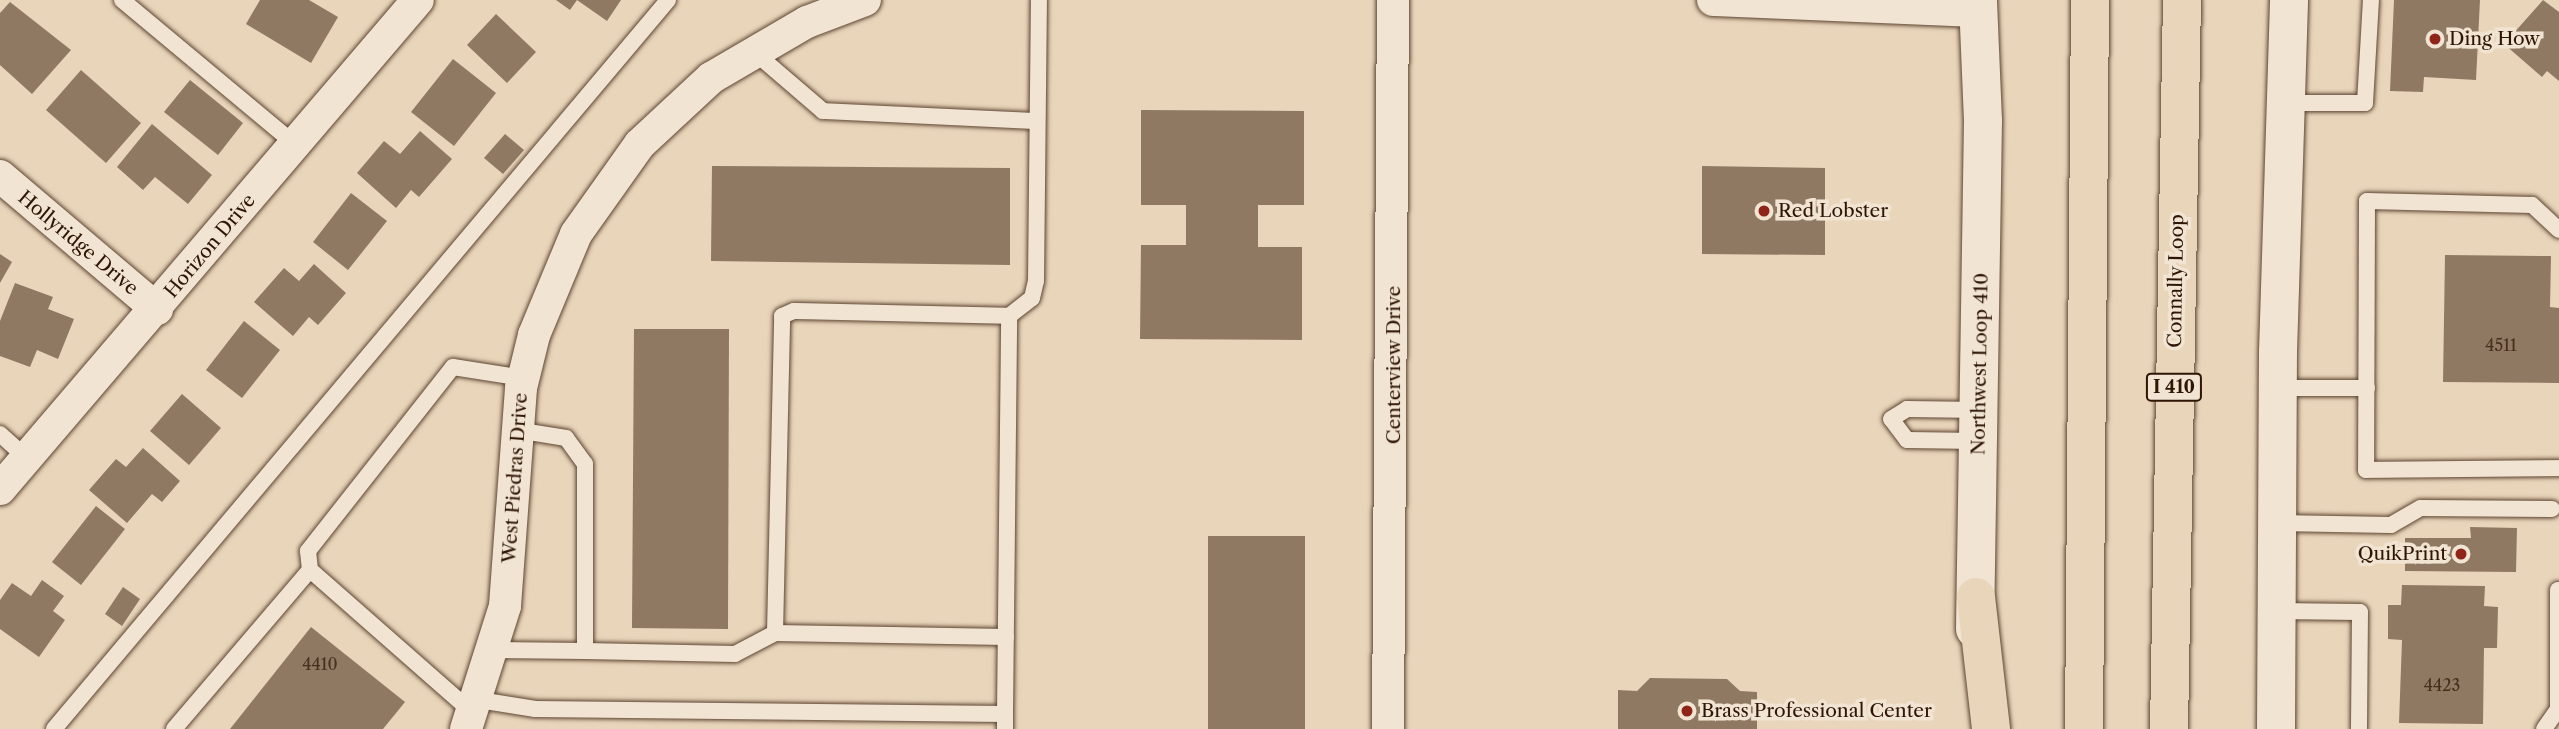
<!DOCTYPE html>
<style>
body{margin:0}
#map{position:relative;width:2559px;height:729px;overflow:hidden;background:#e9d5ba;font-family:"Libre Caslon Text",serif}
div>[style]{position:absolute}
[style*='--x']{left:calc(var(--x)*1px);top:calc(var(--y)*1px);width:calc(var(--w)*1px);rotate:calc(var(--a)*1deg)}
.building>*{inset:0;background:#8f7963}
.roads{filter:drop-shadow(0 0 2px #5d4532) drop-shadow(0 0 2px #5d4532)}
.lane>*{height:16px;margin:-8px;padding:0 8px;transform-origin:8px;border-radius:8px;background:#f1e4d2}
.street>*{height:32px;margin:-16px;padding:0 16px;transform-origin:16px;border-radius:16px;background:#f1e4d2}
.secondary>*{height:38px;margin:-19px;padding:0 19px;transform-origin:19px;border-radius:19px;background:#f1e4d2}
.highway>*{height:38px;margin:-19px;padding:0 19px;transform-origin:19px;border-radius:19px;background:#e9d5ba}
.dots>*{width:19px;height:19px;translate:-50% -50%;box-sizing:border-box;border:4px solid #f1e4d2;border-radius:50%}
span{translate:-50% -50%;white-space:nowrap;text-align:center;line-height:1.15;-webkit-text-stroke:7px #f1e4d2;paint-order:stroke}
.number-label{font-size:16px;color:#462e1c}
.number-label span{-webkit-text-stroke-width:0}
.shield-label span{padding:2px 5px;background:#f1e4d2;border:2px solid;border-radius:5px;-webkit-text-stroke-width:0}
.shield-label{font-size:18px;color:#2e1504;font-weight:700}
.poi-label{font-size:19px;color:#2e1504}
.left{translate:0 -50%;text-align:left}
.right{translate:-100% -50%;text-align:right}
.street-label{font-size:19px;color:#2e1504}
</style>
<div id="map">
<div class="building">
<i style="clip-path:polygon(260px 0,309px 0,338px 17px,311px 63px,246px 24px)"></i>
<i style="clip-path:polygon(556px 0,577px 0,570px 10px)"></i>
<i style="clip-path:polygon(577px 0,621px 0,607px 21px)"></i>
<i style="clip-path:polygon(2394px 0,2480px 0,2476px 80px,2424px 77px,2423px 92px,2390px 91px)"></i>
<i style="clip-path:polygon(2543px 0,2559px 12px,2559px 81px,2547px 71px,2542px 77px,2504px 44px)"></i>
<i style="clip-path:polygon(10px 2px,71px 50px,32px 94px,0 65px,0 13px)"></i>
<i style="clip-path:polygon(496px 14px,536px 52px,507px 83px,467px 45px)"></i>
<i style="clip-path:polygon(453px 59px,496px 93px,454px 146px,411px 112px)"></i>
<i style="clip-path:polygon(81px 70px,141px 123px,106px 163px,46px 110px)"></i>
<i style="clip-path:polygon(190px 80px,243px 123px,218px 155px,164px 112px)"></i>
<i style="clip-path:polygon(1141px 110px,1304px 111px,1304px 205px,1258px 205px,1258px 247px,1302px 247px,1302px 340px,1140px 339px,1141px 245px,1186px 245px,1186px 205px,1141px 205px)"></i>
<i style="clip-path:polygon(152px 124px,212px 175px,188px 204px,155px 177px,143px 190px,117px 167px)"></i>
<i style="clip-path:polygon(420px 131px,452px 159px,419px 197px,411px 190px,396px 208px,357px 173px,384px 141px,400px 154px)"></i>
<i style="clip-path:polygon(505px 134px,524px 150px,503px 174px,484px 158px)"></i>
<i style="clip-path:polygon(712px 166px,1010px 168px,1010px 265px,711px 261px)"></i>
<i style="clip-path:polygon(1702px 166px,1825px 168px,1825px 255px,1702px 254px)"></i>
<i style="clip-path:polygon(351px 193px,387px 221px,348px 270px,313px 242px)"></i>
<i style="clip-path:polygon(0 254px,12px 262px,0 283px)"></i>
<i style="clip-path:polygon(2445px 255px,2551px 256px,2550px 307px,2559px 308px,2559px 383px,2443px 382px)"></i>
<i style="clip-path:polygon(314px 264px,346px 293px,318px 325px,309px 317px,293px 336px,254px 302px,284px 268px,299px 281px)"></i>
<i style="clip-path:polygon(15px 283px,53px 297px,48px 309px,74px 319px,58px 359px,37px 350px,30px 367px,0 356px,0 321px)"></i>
<i style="clip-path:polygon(244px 321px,280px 350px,242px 398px,206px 370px)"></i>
<i style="clip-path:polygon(634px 329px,729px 329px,728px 629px,632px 628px)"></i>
<i style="clip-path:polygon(182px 394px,221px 428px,189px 465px,150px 431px)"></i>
<i style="clip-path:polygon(143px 448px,180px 481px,162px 502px,152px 494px,127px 523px,89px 490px,116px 459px,126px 467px)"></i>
<i style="clip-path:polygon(96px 506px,125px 529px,81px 585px,52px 562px)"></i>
<i style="clip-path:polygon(2470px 527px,2517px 528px,2516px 572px,2405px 571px,2405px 538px,2471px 538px)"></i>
<i style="clip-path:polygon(1208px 536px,1305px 536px,1305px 729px,1208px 729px)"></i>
<i style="clip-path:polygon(42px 580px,64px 596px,53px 611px,65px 620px,39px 657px,0 629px,0 600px,12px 583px,31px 596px)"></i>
<i style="clip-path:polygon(2402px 585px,2485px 586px,2484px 606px,2498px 607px,2497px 648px,2484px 648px,2483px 724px,2399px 723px,2402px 640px,2388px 639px,2388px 605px,2401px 605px)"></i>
<i style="clip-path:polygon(123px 587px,140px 599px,122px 626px,105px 614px)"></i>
<i style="clip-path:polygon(311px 627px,405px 702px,383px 729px,230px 729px)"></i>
<i style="clip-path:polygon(1650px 678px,1727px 679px,1740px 691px,1757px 692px,1757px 729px,1618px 729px,1618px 690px,1637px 691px)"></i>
</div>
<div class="roads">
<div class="lane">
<i style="--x:122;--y:0;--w:226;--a:39.8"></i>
<i style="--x:753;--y:51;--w:92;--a:40.6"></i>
<i style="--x:823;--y:111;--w:214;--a:2.7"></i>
<i style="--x:2285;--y:103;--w:80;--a:0"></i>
<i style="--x:2365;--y:103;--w:103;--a:-86.7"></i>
<i style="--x:2559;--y:230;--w:37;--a:-137"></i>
<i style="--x:2532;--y:205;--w:165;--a:-178.6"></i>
<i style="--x:2367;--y:201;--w:269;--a:90.2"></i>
<i style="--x:2366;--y:470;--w:193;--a:-0.6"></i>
<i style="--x:2277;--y:388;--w:90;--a:0"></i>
<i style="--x:0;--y:434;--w:36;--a:42"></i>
<i style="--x:1978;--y:441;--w:71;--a:-179.2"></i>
<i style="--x:1907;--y:440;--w:26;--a:-127"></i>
<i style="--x:1891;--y:419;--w:19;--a:-32"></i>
<i style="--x:1907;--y:409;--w:73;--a:0.8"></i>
<i style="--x:2277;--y:523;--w:114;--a:1"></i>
<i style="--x:2391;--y:525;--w:34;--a:-30"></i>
<i style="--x:2421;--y:508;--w:131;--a:0.4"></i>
<i style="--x:2277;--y:611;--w:83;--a:0.7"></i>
<i style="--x:2360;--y:612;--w:117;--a:90.5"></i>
<i style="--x:775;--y:633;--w:317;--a:-88.7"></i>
<i style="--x:782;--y:316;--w:13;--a:-23"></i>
<i style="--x:794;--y:311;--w:215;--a:1.3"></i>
<i style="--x:494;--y:650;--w:91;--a:0.6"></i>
<i style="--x:585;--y:651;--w:187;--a:-90"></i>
<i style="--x:585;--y:464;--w:32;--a:-126"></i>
<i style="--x:566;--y:438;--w:51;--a:-170.9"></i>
<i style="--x:585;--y:651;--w:150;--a:1.1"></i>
<i style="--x:735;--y:654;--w:45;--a:-27.7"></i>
<i style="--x:775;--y:633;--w:231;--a:1"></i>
<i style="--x:479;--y:700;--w:57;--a:9.1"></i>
<i style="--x:535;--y:709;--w:470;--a:0.6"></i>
<i style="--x:1005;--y:714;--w:15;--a:90"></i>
<i style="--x:473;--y:713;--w:217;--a:-138.7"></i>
<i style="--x:310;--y:570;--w:19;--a:-96"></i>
<i style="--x:308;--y:551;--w:234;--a:-51.8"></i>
<i style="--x:453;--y:367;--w:71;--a:8.9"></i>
<i style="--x:1005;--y:714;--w:398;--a:-89.4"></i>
<i style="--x:1009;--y:316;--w:29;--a:-38"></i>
<i style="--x:1032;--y:298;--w:17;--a:-77"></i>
<i style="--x:1036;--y:281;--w:281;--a:-89.4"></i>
<i style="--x:54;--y:729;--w:953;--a:-49.89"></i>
<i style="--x:174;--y:729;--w:209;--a:-49.5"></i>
<i style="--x:2544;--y:729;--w:24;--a:-55"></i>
<i style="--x:2558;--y:709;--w:119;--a:-90"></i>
</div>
<div class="street">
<i style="--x:1713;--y:0;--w:265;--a:2.4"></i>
<i style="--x:0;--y:176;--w:206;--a:40.3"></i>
<i style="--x:0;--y:489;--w:643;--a:-49.48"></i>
<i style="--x:466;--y:729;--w:129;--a:-72.4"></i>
<i style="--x:505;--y:606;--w:219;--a:-85.8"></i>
<i style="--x:521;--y:388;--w:55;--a:-76.2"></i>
<i style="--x:534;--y:335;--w:109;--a:-67.4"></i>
<i style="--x:576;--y:234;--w:110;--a:-54.6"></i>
<i style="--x:640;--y:144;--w:97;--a:-42.9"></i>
<i style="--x:711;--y:78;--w:111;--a:-30.3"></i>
<i style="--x:807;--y:22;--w:62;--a:-20.8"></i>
<i style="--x:1388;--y:729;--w:729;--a:-89.61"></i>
</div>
<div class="secondary">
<i style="--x:1975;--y:629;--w:508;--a:-89.1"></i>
<i style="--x:1983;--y:121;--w:121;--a:-92.4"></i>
<i style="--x:2276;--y:729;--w:377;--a:-89.7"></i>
<i style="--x:2278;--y:352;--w:352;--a:-88.2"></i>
</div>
<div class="highway">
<i style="--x:1976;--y:597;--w:133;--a:83.5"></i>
<i style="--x:2084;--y:729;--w:729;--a:-89.53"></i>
<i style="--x:2169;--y:729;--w:729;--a:-88.98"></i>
</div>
</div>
<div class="dots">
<i style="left:2435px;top:39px;background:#8f2418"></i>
<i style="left:1764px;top:211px;background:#8f2418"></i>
<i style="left:2461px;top:554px;background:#8f2418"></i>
<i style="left:1687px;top:711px;background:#8f2418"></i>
</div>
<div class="number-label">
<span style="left:2501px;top:345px">4511</span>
<span style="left:320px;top:664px">4410</span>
<span style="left:2442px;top:685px">4423</span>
</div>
<div class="shield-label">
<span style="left:2174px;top:387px">I 410</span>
</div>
<div class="poi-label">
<span class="left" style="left:2449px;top:39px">Ding How</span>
<span class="left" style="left:1778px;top:211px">Red Lobster</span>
<span class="right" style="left:2447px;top:554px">QuikPrint</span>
<span class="left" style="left:1701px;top:711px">Brass Professional Center</span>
</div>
<div class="street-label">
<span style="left:78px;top:243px;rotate:40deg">Hollyridge Drive</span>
<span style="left:210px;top:246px;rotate:-50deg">Horizon Drive</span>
<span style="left:2176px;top:281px;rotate:-89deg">Connally Loop</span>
<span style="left:1980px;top:364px;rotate:-89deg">Northwest Loop 410</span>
<span style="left:1394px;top:365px;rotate:-90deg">Centerview Drive</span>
<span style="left:515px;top:478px;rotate:-86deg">West Piedras Drive</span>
</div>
</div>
